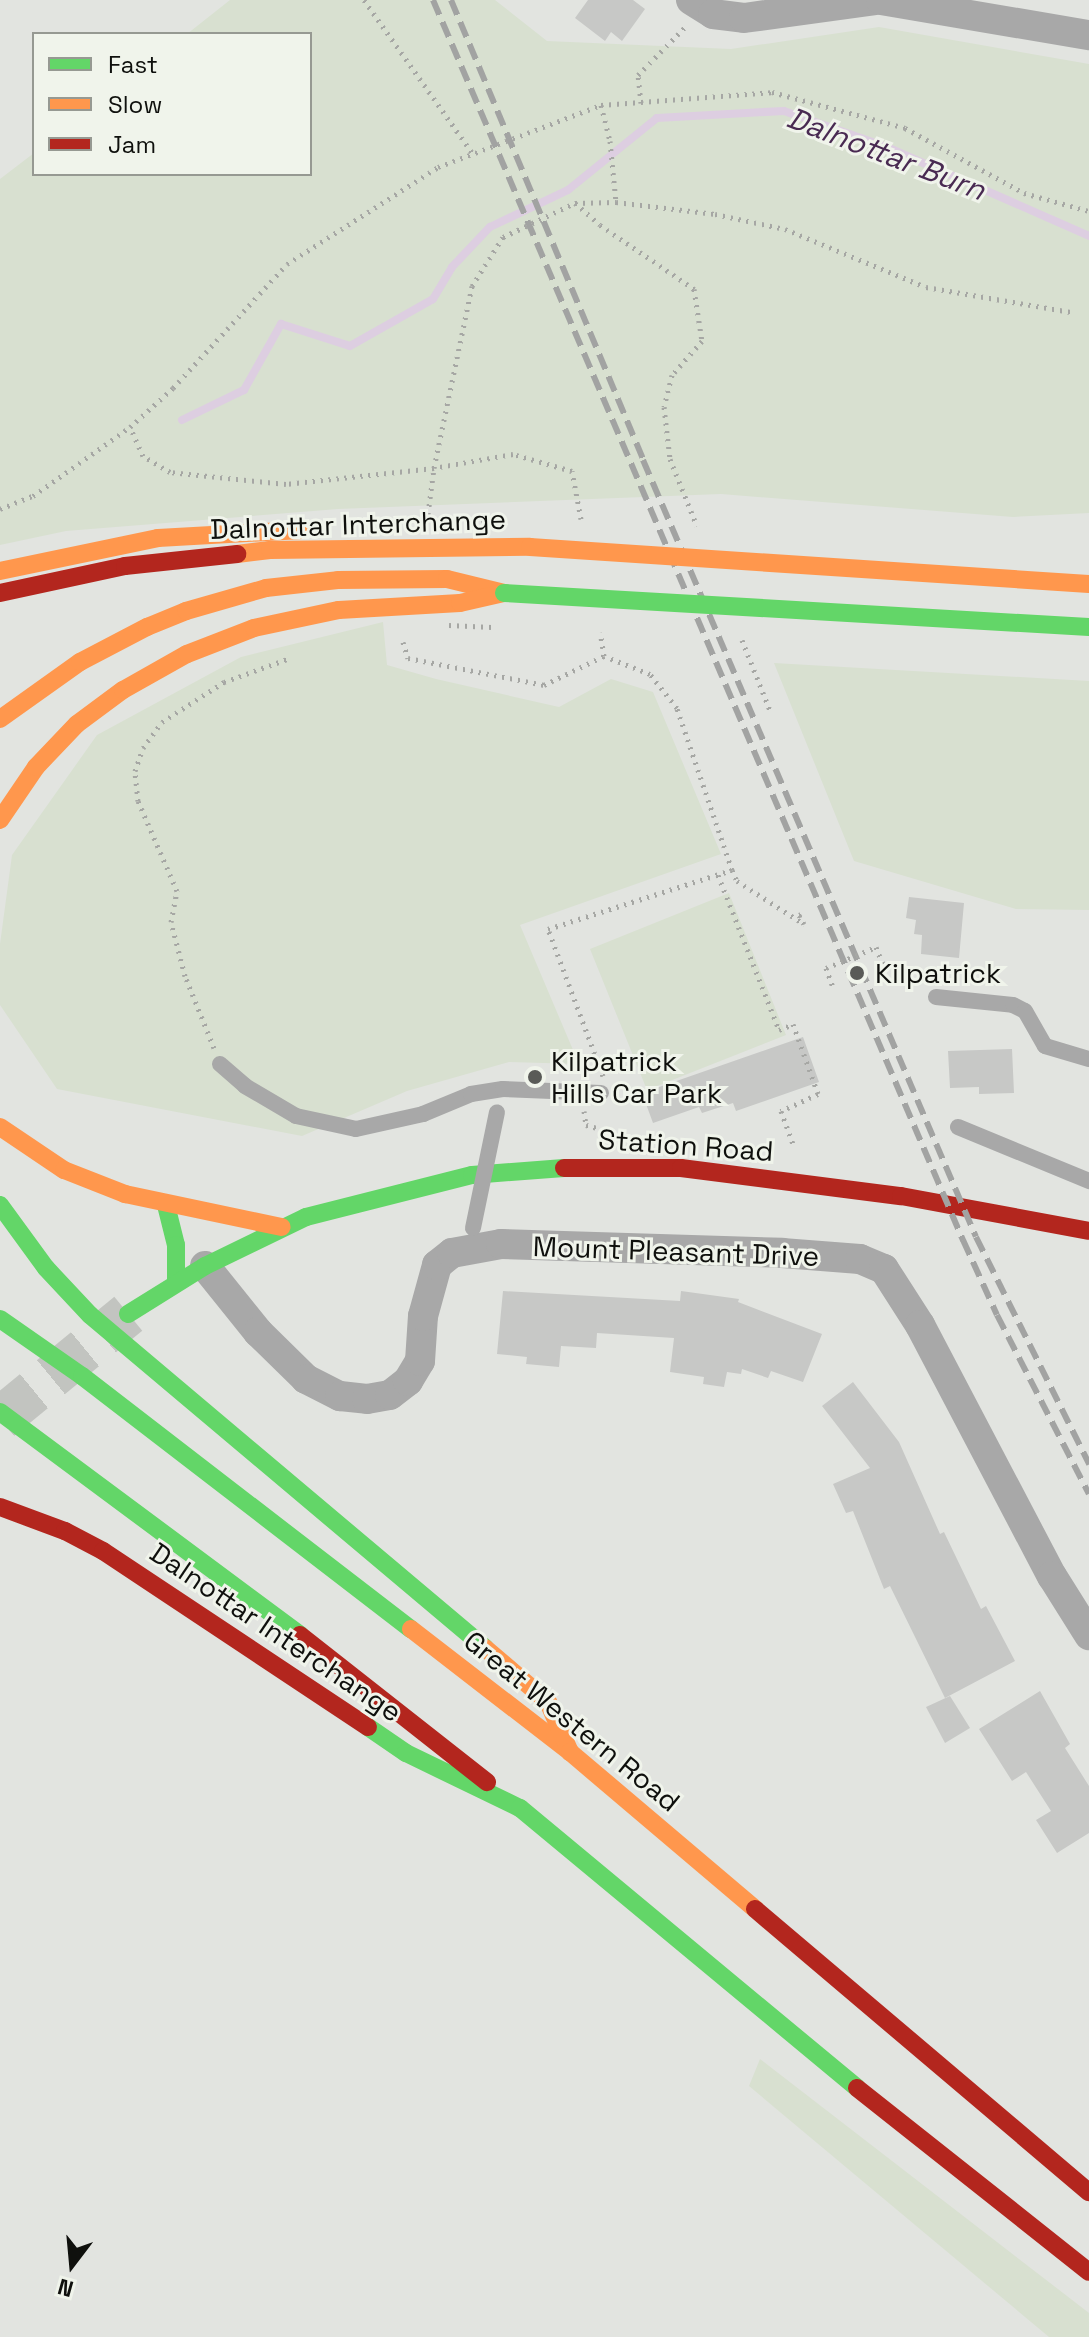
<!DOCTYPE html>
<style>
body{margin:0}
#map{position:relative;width:1089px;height:2337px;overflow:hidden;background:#e2e4e0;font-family:"Space Grotesk",sans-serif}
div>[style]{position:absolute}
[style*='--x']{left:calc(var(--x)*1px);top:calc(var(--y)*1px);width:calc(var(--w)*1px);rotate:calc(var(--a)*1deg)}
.green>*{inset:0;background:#d8e0d0}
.stream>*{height:8px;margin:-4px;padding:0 4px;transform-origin:4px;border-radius:4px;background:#ddcee1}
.building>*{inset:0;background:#c7c8c6}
.primary-tunnel>*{height:44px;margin-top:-22px;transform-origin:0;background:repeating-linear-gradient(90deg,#c2c4c0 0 44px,transparent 0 66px)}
.path>*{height:5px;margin-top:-2.5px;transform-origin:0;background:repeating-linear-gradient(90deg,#a6a7a4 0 2px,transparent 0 8px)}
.lane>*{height:16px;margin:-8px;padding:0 8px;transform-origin:8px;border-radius:8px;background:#a8a8a8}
.street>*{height:30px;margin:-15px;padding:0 15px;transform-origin:15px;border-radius:15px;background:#a8a8a8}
.fast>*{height:18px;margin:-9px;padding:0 9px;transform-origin:9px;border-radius:9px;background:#63d668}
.slow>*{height:18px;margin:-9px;padding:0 9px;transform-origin:9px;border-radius:9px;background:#ff974d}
.jam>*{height:18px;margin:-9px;padding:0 9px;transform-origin:9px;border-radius:9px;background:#b3261e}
.rail>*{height:6px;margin-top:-3px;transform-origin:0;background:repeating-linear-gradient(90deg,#a2a3a2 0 16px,transparent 0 24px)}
.path-bridge>*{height:5px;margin-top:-2.5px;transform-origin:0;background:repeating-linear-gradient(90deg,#a6a7a4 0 2px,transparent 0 8px)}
.lane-bridge>*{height:16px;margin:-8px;padding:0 8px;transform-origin:8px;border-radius:8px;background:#a8a8a8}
.fast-bridge>*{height:18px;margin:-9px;padding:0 9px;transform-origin:9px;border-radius:9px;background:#63d668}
.slow-bridge>*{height:18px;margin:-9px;padding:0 9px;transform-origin:9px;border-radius:9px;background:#ff974d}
.dots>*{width:22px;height:22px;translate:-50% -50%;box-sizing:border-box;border:4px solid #f0f4eb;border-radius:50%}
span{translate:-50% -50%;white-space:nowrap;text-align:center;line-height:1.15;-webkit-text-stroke:6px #f0f4eb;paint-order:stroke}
.street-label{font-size:28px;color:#0f100d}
.poi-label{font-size:28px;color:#0f100d}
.left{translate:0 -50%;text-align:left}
.water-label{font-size:30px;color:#492a52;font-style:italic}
.legend{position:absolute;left:32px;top:32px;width:280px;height:144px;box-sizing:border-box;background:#f0f4eb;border:2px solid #969992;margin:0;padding:10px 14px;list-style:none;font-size:24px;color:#0f100d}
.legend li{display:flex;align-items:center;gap:16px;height:40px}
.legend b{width:40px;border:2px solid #969992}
.north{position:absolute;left:32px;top:2225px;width:80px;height:80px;-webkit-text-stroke:6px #f0f4eb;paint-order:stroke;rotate:196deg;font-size:22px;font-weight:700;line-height:32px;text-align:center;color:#0f100d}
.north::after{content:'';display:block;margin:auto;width:28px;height:36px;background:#0f100d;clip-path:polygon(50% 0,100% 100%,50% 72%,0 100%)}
</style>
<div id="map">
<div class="green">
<i style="clip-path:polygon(230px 0,495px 0,547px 41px,731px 49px,879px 27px,1089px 64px,1089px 513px,1013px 517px,721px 494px,338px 509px,66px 531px,0 545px,0 179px,34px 153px,34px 174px,310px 174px,310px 34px,187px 34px)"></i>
<i style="clip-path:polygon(383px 622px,387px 665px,436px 679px,559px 707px,611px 679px,653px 692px,721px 854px,520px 925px,579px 1064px,509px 1062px,407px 1091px,302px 1136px,57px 1089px,0 1005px,0 944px,12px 855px,97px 735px,241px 657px)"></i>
<i style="clip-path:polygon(774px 663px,1089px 681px,1089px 910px,1016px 909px,854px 861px)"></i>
<i style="clip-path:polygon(729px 893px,786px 1035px,647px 1090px,590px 949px)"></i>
<i style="clip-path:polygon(760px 2059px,1089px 2313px,1089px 2337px,1049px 2337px,749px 2086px)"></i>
</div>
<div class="stream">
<i style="--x:182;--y:420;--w:69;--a:-25.8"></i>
<i style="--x:244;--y:390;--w:76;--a:-60.7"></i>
<i style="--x:281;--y:324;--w:72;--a:17.7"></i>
<i style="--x:350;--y:346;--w:95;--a:-29.5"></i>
<i style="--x:433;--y:299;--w:37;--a:-59"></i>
<i style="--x:452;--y:267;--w:55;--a:-46.5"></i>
<i style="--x:490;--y:227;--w:86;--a:-25.4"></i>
<i style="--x:568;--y:190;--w:114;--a:-39"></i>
<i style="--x:657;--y:118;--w:127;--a:-3.2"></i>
<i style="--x:784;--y:111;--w:111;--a:19.4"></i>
<i style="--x:889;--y:148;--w:219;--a:23.7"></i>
</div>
<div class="building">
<i style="clip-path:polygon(588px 0,633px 0,645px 9px,622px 41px,611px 32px,605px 41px,575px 18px)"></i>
<i style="clip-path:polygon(909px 897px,964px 903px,959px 958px,921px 954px,922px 935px,914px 934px,916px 920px,906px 918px)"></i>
<i style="clip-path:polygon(803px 1037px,819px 1082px,736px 1111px,733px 1103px,702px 1113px,699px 1107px,653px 1123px,642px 1093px)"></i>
<i style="clip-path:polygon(1012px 1049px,1014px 1093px,979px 1094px,979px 1087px,950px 1088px,948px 1051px)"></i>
<i style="clip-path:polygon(503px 1291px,680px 1301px,681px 1291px,739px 1299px,738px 1302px,822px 1334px,803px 1382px,771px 1371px,768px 1378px,742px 1369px,741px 1374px,727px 1372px,724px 1387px,703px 1384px,704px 1377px,670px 1372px,674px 1338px,597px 1333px,596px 1348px,561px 1346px,559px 1367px,526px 1364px,527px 1357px,497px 1354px)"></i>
<i style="clip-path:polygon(853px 1382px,899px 1442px,940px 1534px,944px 1532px,981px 1609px,986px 1606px,1015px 1661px,945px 1698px,890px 1586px,884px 1589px,853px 1511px,846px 1513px,833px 1484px,870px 1468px,822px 1406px)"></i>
<i style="clip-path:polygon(1040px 1691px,1070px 1744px,1065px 1748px,1089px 1786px,1089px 1833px,1057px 1853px,1036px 1820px,1051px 1811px,1026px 1772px,1012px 1781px,979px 1729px)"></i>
<i style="clip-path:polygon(950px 1696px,970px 1728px,945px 1743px,926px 1707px)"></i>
</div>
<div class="primary-tunnel">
<i style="--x:0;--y:1419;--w:166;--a:-39.4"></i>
</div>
<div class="path">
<i style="--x:364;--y:0;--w:189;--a:54.7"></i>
<i style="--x:641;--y:103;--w:28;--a:-96"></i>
<i style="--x:638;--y:75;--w:67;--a:-45.6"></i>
<i style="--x:601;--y:105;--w:37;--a:76"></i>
<i style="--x:610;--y:141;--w:61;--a:84.4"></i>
<i style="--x:616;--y:202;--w:100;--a:6.9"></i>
<i style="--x:715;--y:214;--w:72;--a:12.1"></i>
<i style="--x:785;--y:229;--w:152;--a:22.4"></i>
<i style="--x:926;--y:287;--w:147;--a:9.8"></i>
<i style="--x:575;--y:203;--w:33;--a:41"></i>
<i style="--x:600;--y:225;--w:114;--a:34.2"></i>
<i style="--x:694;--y:289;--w:53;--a:81.3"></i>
<i style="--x:702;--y:341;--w:45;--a:131.4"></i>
<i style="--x:672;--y:375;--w:33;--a:104"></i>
<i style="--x:664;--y:407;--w:52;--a:83.4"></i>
<i style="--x:670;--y:459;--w:72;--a:68.1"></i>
<i style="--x:0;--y:509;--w:35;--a:-22"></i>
<i style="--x:33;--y:496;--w:119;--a:-35.4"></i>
<i style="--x:428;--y:514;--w:46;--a:-82.6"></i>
<i style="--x:434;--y:468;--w:186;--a:-78.2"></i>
<i style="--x:472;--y:286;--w:58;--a:-57.7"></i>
<i style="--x:503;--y:237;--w:80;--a:-25.3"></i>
<i style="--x:575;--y:203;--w:41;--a:-1.4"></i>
<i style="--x:581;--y:519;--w:49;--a:-100.6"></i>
<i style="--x:572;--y:471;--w:61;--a:-163.9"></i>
<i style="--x:513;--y:454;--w:80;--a:170"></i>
<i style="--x:434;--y:468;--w:149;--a:173.8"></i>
<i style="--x:286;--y:484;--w:117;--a:-174.1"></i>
<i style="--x:170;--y:472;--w:31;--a:-149"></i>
<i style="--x:143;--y:456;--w:32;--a:-114"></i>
<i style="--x:130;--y:427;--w:58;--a:-42.2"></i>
<i style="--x:173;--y:388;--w:168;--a:-47.4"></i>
<i style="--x:287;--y:264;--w:179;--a:-32.7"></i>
<i style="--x:438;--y:167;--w:174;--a:-20.8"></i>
<i style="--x:601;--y:105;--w:171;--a:-4.3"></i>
<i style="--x:772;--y:92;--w:138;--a:15.1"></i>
<i style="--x:905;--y:128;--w:136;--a:28.6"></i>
<i style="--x:1024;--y:193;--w:67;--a:15.5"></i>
<i style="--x:742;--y:640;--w:79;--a:68.3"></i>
<i style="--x:403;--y:642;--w:17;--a:73"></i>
<i style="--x:408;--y:658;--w:139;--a:11.2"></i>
<i style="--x:544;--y:685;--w:67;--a:-25.8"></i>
<i style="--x:604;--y:656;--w:24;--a:-99"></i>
<i style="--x:732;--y:870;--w:12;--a:66"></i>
<i style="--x:737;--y:881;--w:80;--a:32.7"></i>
<i style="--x:804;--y:924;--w:10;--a:-119"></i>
<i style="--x:799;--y:915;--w:6;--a:-18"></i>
<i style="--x:718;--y:875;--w:167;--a:68.5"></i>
<i style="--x:779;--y:1030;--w:15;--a:-23"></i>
<i style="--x:793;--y:1024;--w:74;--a:70.3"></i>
<i style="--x:818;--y:1094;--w:41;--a:155.3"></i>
<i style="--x:781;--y:1111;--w:38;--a:70"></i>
<i style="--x:876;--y:947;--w:24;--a:68"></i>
<i style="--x:826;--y:968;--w:23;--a:70"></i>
<i style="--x:214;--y:1048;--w:78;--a:-111.9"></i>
<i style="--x:185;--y:976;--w:56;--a:-104.5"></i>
<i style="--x:171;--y:922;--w:32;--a:-79"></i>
<i style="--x:177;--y:891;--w:98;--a:-113.4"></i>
<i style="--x:138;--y:801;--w:30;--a:-96"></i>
<i style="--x:135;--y:771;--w:24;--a:-71"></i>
<i style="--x:143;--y:748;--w:32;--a:-54"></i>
<i style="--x:162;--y:722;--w:74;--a:-32.8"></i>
<i style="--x:224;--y:682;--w:70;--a:-20"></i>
<i style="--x:603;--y:1076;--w:157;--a:-110.5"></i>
<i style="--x:548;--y:929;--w:193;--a:-17.8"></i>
<i style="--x:732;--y:870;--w:171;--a:-108.8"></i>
<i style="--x:677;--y:708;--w:43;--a:-128.5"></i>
<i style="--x:650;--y:674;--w:49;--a:-158.6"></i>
<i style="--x:584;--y:1111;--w:14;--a:82"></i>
<i style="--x:586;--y:1125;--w:16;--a:15"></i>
</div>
<div class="lane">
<i style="--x:936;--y:997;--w:77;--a:5.9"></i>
<i style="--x:1013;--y:1005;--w:13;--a:27"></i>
<i style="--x:1025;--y:1011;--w:40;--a:60.3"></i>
<i style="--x:1045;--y:1046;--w:46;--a:16.5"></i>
<i style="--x:220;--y:1064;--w:33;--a:41"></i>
<i style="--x:245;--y:1086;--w:59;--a:30.5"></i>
<i style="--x:296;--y:1116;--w:61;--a:12.2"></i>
<i style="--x:356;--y:1129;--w:69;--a:-12.6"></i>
<i style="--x:423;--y:1114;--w:52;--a:-22.6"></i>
<i style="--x:471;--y:1094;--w:32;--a:-9"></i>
<i style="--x:503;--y:1089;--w:98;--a:2.3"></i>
<i style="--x:958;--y:1127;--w:142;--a:22.4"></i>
</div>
<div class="street">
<i style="--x:691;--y:0;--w:26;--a:32"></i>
<i style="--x:713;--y:14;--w:31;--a:7"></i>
<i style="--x:744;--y:18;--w:132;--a:-7.8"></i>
<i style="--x:881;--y:0;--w:211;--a:9.6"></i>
<i style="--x:205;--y:1266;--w:85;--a:51.2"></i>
<i style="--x:258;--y:1332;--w:67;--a:44.4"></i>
<i style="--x:306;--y:1379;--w:38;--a:27"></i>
<i style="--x:340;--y:1396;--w:27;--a:6"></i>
<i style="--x:367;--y:1399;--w:23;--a:-10"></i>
<i style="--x:390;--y:1395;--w:23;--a:-38"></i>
<i style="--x:408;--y:1381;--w:23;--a:-59"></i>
<i style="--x:420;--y:1361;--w:45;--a:-86.2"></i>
<i style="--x:423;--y:1316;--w:53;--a:-74.6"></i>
<i style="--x:437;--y:1265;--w:19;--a:-39"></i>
<i style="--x:452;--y:1253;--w:50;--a:-10.4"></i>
<i style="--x:501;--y:1244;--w:281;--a:1.8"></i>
<i style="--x:782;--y:1253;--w:78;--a:4.4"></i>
<i style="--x:860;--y:1259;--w:26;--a:23"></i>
<i style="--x:884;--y:1269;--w:67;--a:57.3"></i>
<i style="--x:920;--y:1325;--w:284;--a:62.3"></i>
<i style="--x:1052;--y:1576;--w:70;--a:57.9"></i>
</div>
<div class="fast">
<i style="--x:0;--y:1205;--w:78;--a:53.9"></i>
<i style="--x:46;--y:1268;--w:64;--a:46.9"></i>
<i style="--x:90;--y:1315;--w:517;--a:40.13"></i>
<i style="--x:166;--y:1205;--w:41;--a:76"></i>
<i style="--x:176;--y:1245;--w:37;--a:90"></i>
<i style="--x:128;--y:1314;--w:91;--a:-31.9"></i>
<i style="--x:205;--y:1266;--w:112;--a:-25.9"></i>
<i style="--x:306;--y:1217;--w:171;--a:-14.2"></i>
<i style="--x:472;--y:1175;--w:92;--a:-4.4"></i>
<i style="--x:0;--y:1319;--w:100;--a:34.8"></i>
<i style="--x:82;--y:1376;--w:415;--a:37.6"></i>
<i style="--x:0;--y:1412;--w:374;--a:36.6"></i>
<i style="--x:368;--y:1727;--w:46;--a:34.4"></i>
<i style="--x:406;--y:1753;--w:127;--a:25.8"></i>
<i style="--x:520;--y:1808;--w:438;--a:39.7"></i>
</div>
<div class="slow">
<i style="--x:237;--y:554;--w:33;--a:-7"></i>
<i style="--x:270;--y:550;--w:260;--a:-0.7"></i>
<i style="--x:0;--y:571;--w:161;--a:-11.8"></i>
<i style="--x:158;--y:538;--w:144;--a:-3.2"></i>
<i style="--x:0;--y:719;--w:98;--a:-35.5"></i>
<i style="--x:80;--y:662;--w:76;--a:-27.6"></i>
<i style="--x:147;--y:627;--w:42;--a:-22.3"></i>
<i style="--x:186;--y:611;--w:83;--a:-16"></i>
<i style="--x:266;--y:588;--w:72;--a:-6.3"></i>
<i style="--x:338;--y:580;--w:109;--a:-0.5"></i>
<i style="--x:447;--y:579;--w:59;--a:13.8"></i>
<i style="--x:0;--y:820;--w:64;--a:-55.8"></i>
<i style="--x:36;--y:767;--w:59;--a:-46.4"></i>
<i style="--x:77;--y:724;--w:57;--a:-36.5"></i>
<i style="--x:123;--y:690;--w:73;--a:-29.4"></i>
<i style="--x:187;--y:654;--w:72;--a:-21.2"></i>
<i style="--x:254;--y:628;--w:87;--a:-12"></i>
<i style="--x:339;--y:610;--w:121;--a:-3.3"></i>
<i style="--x:460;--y:603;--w:45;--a:-12.8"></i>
<i style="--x:0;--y:1127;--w:77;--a:33.9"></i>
<i style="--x:64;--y:1170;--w:66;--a:21.5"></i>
<i style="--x:125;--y:1194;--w:160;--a:11.9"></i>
<i style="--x:411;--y:1629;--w:201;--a:37.7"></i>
<i style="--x:485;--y:1648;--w:83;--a:40.6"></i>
<i style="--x:548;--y:1702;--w:55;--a:66.3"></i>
<i style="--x:570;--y:1752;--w:243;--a:40.3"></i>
</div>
<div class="jam">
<i style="--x:0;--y:593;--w:128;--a:-12.2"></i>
<i style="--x:125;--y:566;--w:113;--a:-6.1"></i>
<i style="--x:564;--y:1168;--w:117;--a:0"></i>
<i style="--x:681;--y:1168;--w:222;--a:7.3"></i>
<i style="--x:901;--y:1196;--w:191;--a:10.5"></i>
<i style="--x:0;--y:1507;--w:69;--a:20.3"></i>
<i style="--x:65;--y:1531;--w:43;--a:27.8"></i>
<i style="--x:103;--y:1551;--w:318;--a:33.6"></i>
<i style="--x:300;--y:1635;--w:238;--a:38.2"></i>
<i style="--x:755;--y:1909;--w:438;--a:40.3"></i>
<i style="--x:857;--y:2088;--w:296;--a:38.4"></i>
</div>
<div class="rail">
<i style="--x:433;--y:0;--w:1349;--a:66.86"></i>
<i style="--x:963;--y:1240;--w:82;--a:65.6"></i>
<i style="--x:997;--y:1315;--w:201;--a:62.8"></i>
<i style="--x:451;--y:0;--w:498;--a:67.3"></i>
<i style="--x:643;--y:460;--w:845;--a:66.8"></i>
<i style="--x:976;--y:1237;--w:254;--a:63.5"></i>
</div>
<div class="path-bridge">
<i style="--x:457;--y:518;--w:50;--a:3.4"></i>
<i style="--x:449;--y:625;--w:43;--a:2.7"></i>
<i style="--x:826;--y:968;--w:54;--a:-22.8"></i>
</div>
<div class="lane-bridge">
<i style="--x:473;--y:1228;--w:118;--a:-78.3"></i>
</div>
<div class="fast-bridge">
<i style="--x:504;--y:593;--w:586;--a:3.33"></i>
</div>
<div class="slow-bridge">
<i style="--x:530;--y:547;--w:560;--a:3.79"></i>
</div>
<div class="dots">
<i style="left:857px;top:973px;background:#595a57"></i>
<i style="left:535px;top:1077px;background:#595a57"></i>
</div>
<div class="street-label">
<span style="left:358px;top:524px;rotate:-2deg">Dalnottar Interchange</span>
<span style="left:686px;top:1145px;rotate:4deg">Station Road</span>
<span style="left:676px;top:1251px;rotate:2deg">Mount Pleasant Drive</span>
<span style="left:276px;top:1632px;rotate:34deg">Dalnottar Interchange</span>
<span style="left:572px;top:1721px;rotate:39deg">Great Western Road</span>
</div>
<div class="poi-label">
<span class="left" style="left:875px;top:973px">Kilpatrick</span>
<span class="left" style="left:551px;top:1077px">Kilpatrick<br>Hills Car Park</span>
</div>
<div class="water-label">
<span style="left:886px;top:154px;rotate:21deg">Dalnottar Burn</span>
</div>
<ul class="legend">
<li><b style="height:10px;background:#63d668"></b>Fast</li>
<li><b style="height:10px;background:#ff974d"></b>Slow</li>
<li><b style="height:10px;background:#b3261e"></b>Jam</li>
</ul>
<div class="north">N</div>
</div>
